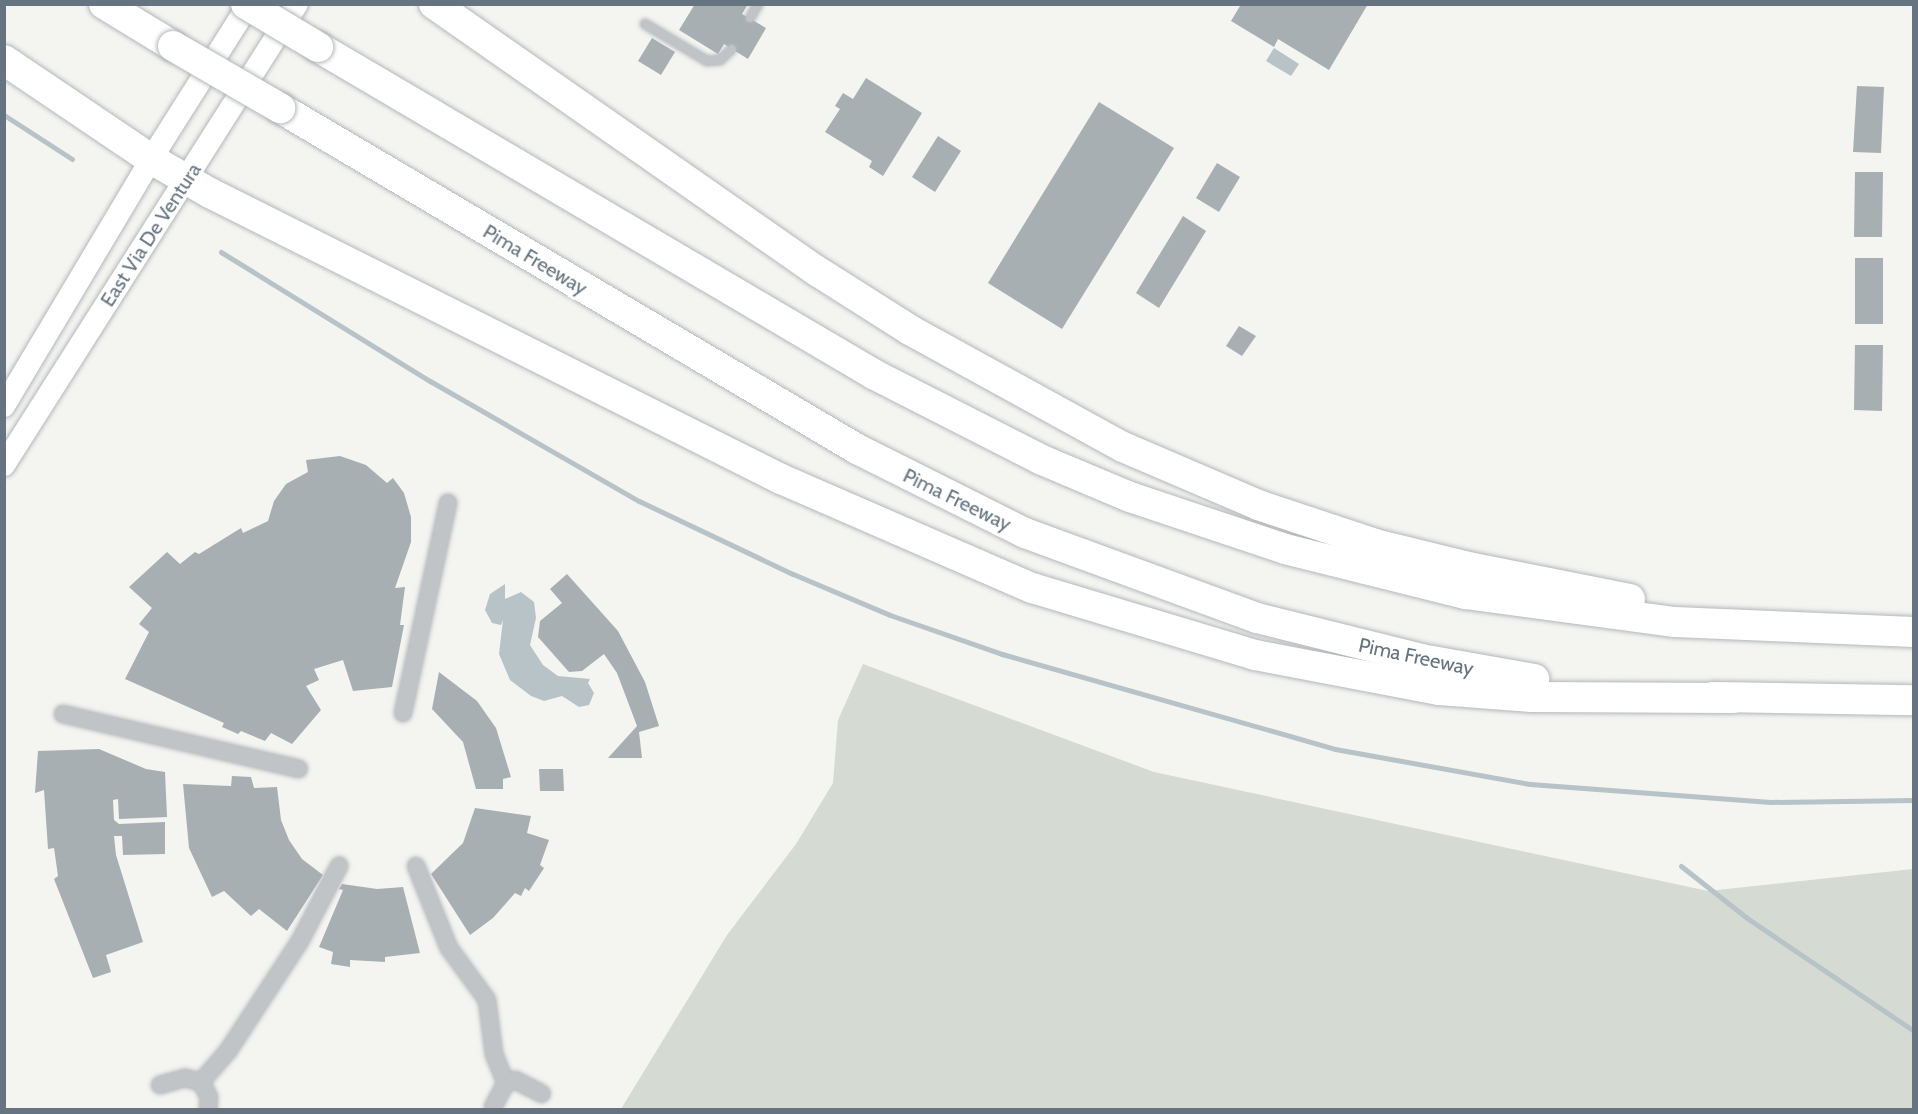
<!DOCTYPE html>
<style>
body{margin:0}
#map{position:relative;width:1918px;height:1114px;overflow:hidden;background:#f4f4f1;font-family:Cabin,sans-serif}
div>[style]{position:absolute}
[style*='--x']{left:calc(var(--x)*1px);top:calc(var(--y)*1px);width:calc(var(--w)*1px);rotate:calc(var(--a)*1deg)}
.green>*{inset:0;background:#d5dbd2}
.water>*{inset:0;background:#b7c3c7}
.stream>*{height:5px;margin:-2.5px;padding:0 2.5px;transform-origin:2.5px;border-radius:2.5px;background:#b7c3c7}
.building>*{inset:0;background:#a7afb3}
.roads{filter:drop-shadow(0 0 2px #b3b7bb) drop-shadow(0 0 2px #b3b7bb)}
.lane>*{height:8px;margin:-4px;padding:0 4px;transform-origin:4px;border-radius:4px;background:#c0c4c7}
.street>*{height:16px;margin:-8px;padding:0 8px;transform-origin:8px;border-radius:8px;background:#c0c4c7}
.secondary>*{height:22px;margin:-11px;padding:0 11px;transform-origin:11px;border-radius:11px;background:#fff}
.highway>*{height:30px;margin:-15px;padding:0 15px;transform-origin:15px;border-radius:15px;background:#fff}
.bridges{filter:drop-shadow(0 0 2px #b3b6b9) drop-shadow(0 0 2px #b3b6b9)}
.highway-bridge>*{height:30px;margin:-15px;padding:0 15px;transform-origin:15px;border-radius:15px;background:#fff}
span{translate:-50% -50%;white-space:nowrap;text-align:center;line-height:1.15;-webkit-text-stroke:6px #fff;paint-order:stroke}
.street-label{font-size:20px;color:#657480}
.frame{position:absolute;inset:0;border:6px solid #657480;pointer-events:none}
</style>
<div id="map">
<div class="green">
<i style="clip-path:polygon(863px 664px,1154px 772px,1708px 891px,1913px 869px,1913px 1109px,621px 1109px,727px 935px,796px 844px,833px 783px,838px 720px)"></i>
</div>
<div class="water">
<i style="clip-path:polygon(1274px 48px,1299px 64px,1291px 76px,1266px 61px)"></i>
<i style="clip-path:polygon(505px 584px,505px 599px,521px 592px,534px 602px,536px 618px,530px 645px,543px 665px,558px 676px,590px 679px,588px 683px,594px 693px,589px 705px,579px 707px,562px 696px,544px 701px,531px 696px,510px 680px,499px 654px,503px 620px,501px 625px,492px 623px,485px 610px,490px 594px)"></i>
</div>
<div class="stream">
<i style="--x:4;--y:115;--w:81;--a:32.9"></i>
<i style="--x:221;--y:252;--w:246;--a:31.7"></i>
<i style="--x:430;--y:381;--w:241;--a:29.9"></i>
<i style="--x:639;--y:501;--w:170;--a:25.4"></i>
<i style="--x:793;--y:574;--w:105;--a:22.9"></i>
<i style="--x:890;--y:615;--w:119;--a:19.2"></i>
<i style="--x:1002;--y:654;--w:346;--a:15.9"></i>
<i style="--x:1335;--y:749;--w:198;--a:10.2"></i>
<i style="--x:1530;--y:784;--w:241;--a:4.3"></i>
<i style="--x:1770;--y:802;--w:144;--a:-0.8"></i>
<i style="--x:1681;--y:866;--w:84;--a:38.2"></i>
<i style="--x:1747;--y:918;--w:202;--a:34.1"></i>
</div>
<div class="building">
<i style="clip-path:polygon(695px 4px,748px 4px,742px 14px,766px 28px,748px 59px,724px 44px,718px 54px,679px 30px)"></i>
<i style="clip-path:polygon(1237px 4px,1368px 4px,1329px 70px,1278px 39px,1274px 47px,1231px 21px,1240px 6px)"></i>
<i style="clip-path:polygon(652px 38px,675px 52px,661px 75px,638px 61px)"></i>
<i style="clip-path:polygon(866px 78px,922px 113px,883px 176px,869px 167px,872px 161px,825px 132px,840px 109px,835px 106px,843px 93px,853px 99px)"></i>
<i style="clip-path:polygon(1857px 86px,1884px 87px,1881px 153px,1853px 152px)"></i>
<i style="clip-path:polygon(1099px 102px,1174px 148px,1062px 329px,988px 283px)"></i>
<i style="clip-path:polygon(938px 136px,961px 151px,935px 192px,912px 177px)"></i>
<i style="clip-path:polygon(1217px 163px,1240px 177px,1219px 212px,1196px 198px)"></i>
<i style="clip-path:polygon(1855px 172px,1883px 172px,1882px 237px,1854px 237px)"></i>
<i style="clip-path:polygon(1183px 216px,1206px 231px,1159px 308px,1136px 293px)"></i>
<i style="clip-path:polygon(1855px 258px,1883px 258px,1883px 324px,1855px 324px)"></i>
<i style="clip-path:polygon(1239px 326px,1256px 336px,1242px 356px,1226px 346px)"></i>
<i style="clip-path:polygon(1855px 345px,1883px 345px,1882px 411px,1854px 410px)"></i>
<i style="clip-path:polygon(340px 456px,366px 465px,387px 483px,393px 478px,404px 493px,411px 517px,411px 542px,395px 588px,405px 587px,400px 625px,404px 625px,392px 687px,353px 691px,343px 660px,314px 669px,319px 680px,306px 686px,321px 710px,292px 744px,271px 733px,265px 741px,241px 731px,238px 734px,222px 727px,224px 723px,125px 679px,149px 632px,139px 624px,152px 608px,129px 587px,167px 552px,180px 564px,195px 552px,199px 554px,241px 528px,243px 533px,268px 521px,274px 501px,286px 484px,308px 472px,306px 460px)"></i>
<i style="clip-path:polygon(567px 574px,618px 631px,645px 682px,659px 726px,639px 732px,642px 758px,608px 758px,637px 726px,617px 673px,604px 654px,582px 671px,569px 672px,538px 637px,540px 621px,562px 603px,550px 589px)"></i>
<i style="clip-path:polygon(439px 672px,477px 701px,496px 728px,511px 777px,503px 779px,503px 789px,476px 789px,463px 742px,432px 709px)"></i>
<i style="clip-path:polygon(99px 749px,146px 769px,165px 772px,167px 817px,119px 819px,118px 799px,113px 800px,114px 820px,119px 824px,165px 822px,165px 854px,123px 855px,122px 836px,114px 836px,116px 855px,143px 942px,106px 955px,111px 972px,93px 978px,54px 879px,58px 876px,54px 848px,48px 849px,44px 790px,35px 793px,38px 751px)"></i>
<i style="clip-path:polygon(539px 769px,563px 769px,564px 791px,540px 791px)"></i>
<i style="clip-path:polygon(232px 776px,251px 777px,254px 788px,277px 787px,281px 820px,289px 840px,302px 859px,323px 875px,287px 931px,259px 909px,251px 916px,224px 891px,212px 897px,189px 848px,183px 784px,231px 786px)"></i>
<i style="clip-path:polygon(475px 808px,531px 816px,527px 833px,549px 840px,540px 865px,544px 868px,529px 891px,525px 888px,521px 896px,515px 893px,493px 918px,470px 935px,431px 874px,463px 843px)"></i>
<i style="clip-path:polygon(342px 884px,377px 889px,403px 887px,420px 953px,385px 957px,385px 962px,350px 960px,350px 967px,331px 964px,333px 952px,319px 947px,343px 890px,339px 889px)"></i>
</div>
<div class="roads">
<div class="lane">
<i style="--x:750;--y:18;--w:16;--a:-60"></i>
<i style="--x:645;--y:24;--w:72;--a:30.8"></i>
<i style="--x:707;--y:61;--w:13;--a:-4"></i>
<i style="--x:720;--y:60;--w:16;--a:-43"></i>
</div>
<div class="street">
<i style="--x:403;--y:713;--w:215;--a:-77.9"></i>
<i style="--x:63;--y:714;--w:242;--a:13.1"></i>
<i style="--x:416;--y:866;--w:88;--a:68.1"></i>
<i style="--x:449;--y:948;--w:64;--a:53.8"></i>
<i style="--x:487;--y:1000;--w:54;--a:82.6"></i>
<i style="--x:494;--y:1054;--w:31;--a:68"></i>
<i style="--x:201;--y:1082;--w:17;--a:62"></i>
<i style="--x:209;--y:1097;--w:13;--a:94"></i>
<i style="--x:160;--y:1085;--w:26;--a:-16"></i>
<i style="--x:185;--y:1078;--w:16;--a:14"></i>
<i style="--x:201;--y:1082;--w:41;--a:-48.9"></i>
<i style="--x:228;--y:1051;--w:131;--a:-56.8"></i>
<i style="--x:300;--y:941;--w:85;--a:-62.5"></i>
<i style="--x:493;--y:1107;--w:27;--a:-62"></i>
<i style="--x:506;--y:1083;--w:9;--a:-18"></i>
<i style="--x:515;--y:1080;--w:30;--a:27"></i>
</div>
<div class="secondary">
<i style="--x:4;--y:406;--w:287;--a:-59.2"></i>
<i style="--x:151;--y:159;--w:183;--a:-57.7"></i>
<i style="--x:4;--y:465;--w:546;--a:-57.56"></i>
</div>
<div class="highway">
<i style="--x:104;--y:4;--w:81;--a:31.3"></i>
<i style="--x:434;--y:4;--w:467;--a:34.9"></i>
<i style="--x:817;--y:271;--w:110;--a:32.4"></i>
<i style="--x:910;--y:330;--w:243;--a:28.8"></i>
<i style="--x:1123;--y:447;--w:147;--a:23.2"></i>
<i style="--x:1258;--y:505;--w:123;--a:18.4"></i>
<i style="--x:1375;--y:544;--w:101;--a:13.8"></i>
<i style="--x:1473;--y:568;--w:160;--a:11.2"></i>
<i style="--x:318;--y:47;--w:646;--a:30.49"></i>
<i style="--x:875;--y:375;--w:187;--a:27"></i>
<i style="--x:1042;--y:460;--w:95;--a:22.8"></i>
<i style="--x:1130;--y:497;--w:163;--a:18.5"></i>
<i style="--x:1285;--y:549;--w:186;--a:14"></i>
<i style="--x:1465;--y:594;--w:212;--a:7.6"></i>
<i style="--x:1675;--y:622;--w:239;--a:2.4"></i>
<i style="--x:4;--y:60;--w:177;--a:34"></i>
<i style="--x:151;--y:159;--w:68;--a:30"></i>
<i style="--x:210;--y:193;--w:639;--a:26.61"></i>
<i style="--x:781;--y:479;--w:274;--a:23.5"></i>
<i style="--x:1032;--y:588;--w:233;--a:16.7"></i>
<i style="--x:1255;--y:655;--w:187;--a:10.8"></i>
<i style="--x:1439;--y:690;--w:93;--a:4.3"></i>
<i style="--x:1532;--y:697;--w:201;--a:0.3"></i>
<i style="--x:280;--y:108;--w:670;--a:30.58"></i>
<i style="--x:857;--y:449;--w:188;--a:26.6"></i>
<i style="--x:1025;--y:533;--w:247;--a:20.1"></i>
<i style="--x:1257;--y:618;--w:169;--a:14"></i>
<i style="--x:1421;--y:659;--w:115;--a:10"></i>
<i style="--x:1713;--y:697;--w:201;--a:0.9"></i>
</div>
</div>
<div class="bridges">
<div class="highway-bridge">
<i style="--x:246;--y:4;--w:84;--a:30.8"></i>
<i style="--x:173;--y:46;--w:124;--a:30.1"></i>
</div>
</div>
<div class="street-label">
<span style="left:151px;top:235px;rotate:-57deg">East Via De Ventura</span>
<span style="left:535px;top:260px;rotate:31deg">Pima Freeway</span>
<span style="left:957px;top:500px;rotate:26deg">Pima Freeway</span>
<span style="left:1416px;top:657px;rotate:12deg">Pima Freeway</span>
</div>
<div class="frame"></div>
</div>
